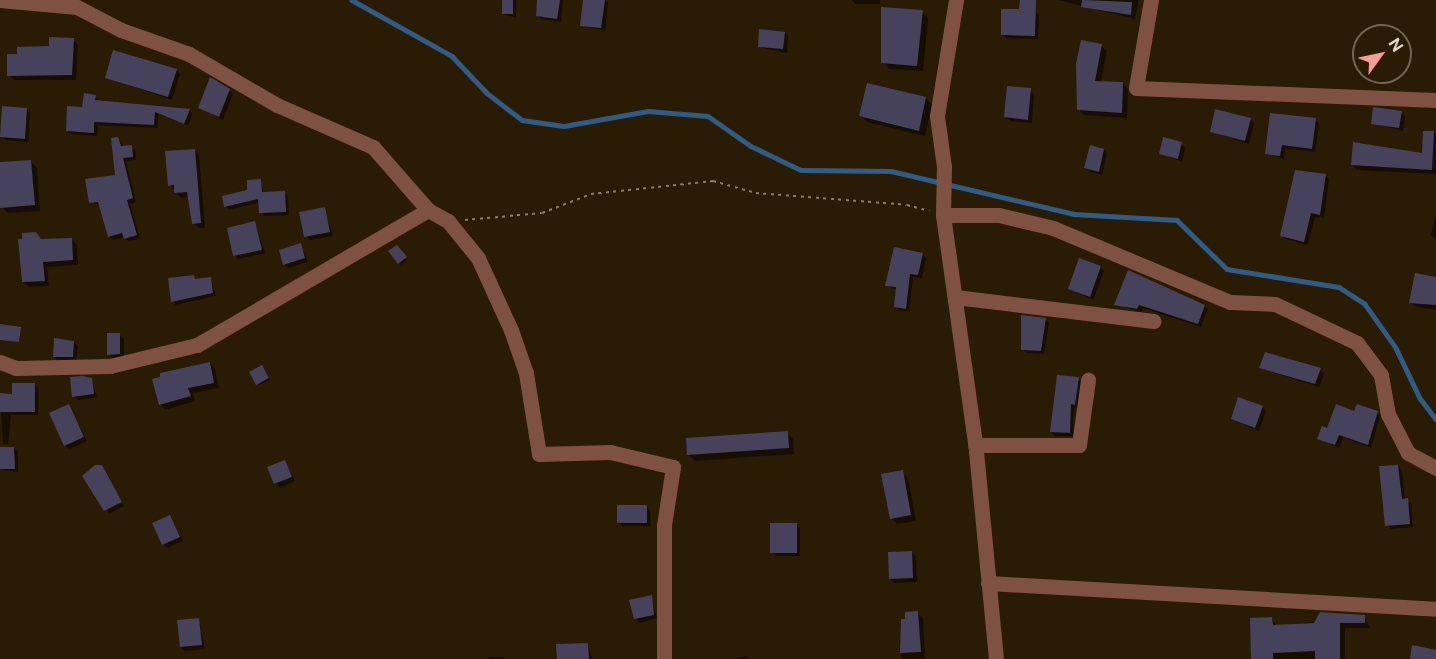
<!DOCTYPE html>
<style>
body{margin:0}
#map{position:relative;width:1436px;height:659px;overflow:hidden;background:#2a1b04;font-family:"Public Sans",sans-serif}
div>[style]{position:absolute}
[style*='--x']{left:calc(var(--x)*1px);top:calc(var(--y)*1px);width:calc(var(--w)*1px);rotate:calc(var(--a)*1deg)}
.shadow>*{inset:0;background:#0007}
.stream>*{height:4.5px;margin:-2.25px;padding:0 2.25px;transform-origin:2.25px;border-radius:2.25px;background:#2f5b85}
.building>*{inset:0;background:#47425c}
.path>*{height:2px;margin-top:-1px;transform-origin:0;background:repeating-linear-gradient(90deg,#8a7d6c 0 3px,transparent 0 7.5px)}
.minor>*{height:15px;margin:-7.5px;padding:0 7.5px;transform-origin:7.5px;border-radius:7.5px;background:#7e5143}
span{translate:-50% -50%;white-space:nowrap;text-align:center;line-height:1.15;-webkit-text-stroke:4.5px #2a1b04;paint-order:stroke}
.north{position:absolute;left:1352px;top:24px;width:60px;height:60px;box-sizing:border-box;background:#2a1b04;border:2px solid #736552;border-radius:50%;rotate:57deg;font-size:16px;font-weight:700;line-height:24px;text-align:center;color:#e0d5c8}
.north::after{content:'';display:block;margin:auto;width:21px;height:27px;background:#f59c96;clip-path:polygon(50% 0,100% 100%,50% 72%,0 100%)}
</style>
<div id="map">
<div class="shadow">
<i style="clip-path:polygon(504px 0,516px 0,516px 18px,503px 14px)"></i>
<i style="clip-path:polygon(539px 0,563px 0,561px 22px,541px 19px,537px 15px)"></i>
<i style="clip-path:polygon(584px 0,608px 2px,605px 31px,581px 25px)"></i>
<i style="clip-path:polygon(852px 0,880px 0,880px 4px,855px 4px)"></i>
<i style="clip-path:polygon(1058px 0,1139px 0,1135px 19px)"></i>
<i style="clip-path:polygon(1035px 11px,1039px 15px,1038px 39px,1006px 38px,1002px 34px)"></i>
<i style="clip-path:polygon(922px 12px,928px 18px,923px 71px,889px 69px,883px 62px)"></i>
<i style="clip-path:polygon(785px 33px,788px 37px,787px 53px,759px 47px)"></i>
<i style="clip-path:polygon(73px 40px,78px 45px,76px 80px,14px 80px,9px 75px,19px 55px)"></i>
<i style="clip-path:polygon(1102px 46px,1107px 51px,1101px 82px,1123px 84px,1128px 89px,1127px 118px,1084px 115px,1078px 109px)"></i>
<i style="clip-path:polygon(176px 70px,180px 74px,172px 100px,107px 78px)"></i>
<i style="clip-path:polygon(229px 90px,233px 94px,223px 120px,200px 108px)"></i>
<i style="clip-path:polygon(1030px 90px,1034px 94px,1032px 123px,1010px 121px,1006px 117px)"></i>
<i style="clip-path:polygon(95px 96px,99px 102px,189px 110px,192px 114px,188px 126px,158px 114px,158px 128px,98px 125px,97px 136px,71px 134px,67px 130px)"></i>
<i style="clip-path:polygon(926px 98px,932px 105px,925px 136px,867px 122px,861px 116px)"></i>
<i style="clip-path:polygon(26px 109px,30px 113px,28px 142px,6px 140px,2px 136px)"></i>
<i style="clip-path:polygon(1401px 112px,1405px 116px,1403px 131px,1372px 123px)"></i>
<i style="clip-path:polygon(1250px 119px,1254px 123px,1249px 144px,1211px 132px)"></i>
<i style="clip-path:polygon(1315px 120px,1319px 124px,1315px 152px,1285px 148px,1284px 159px,1266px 153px)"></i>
<i style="clip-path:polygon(1425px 132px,1436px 133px,1436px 174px,1357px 170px,1352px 165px,1423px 155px)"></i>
<i style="clip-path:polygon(118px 138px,123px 147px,135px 150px,136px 160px,126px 161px,136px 202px,130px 204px,140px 238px,129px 242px,125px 237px,113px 240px,109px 236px,101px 205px,90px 202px,117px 176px)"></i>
<i style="clip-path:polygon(1181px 144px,1185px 148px,1182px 162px,1161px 154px)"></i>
<i style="clip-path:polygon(194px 150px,199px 155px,205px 228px,199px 228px,193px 223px,189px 197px,181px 198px,170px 185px)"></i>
<i style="clip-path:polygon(1104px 150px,1107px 154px,1102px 175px,1090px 172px,1086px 168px)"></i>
<i style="clip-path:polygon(30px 161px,37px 168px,40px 211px,8px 213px,2px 207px,0 164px)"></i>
<i style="clip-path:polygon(1325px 175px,1329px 179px,1324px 218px,1315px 217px,1308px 245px,1285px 239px,1281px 235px)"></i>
<i style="clip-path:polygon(260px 180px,264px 193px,284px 193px,288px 196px,289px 215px,264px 216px,260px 202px,229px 210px,226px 206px)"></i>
<i style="clip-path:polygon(324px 209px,333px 236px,310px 240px,306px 236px)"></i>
<i style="clip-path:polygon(1436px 213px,1436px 240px,1431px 235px)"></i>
<i style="clip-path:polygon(255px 223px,265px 253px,238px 259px,235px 255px)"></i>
<i style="clip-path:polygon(36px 233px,43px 241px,72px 240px,77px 245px,78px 265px,47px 267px,49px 286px,29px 287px,23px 282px)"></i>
<i style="clip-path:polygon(301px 245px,308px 262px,288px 268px,284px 264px)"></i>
<i style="clip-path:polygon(397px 247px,407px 260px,401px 265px,390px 252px)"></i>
<i style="clip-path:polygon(922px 254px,926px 258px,922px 278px,913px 277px,909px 311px,899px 310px,895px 307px,897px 290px,886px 285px)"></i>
<i style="clip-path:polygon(1100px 267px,1104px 271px,1093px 300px,1070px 289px)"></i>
<i style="clip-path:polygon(1436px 278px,1436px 310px,1414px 306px,1410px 302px)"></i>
<i style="clip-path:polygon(170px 279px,211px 279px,216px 296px,175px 305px)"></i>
<i style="clip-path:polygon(1116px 304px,1204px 306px,1208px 309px,1201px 327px,1143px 308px,1141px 312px)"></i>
<i style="clip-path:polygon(1045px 319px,1049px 323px,1044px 354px,1026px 353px,1022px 349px)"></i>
<i style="clip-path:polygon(120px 335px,124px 339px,124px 357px,113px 358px,109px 354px)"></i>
<i style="clip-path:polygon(74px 342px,78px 346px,76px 360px,58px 361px,54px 357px)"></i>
<i style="clip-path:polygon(210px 363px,215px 369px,219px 388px,193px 393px,195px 401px,165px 410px,160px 404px)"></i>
<i style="clip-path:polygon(264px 368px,270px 380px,259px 385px,258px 384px)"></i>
<i style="clip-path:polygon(1260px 368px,1320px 370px,1324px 374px,1319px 387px)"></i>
<i style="clip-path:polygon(91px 379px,97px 397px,78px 400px,74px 396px)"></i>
<i style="clip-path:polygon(1078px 379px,1082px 383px,1078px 408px,1074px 407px,1073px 436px,1055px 436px,1051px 432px)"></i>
<i style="clip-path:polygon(34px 384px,38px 388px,38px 415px,11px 415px,8px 444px,3px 444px,0 394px,14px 396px)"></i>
<i style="clip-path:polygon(69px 406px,87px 441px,69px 449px,65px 445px)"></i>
<i style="clip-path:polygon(1262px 407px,1266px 411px,1259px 431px,1232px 419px)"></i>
<i style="clip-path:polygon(1377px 412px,1380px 416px,1371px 448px,1343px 437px,1339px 448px,1319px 438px,1355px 413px)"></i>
<i style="clip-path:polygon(787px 433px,793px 439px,794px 454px,695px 461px,689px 455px)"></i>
<i style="clip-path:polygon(0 448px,14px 448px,18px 452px,18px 472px,0 469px)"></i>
<i style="clip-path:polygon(284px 461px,295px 481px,280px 488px,269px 468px)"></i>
<i style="clip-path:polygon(102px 466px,124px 506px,109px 514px,87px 471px)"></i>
<i style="clip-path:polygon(1398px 466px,1402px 470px,1405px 500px,1411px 504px,1413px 527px,1391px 529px,1387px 525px)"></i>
<i style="clip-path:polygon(902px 472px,908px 478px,916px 521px,897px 524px,891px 518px)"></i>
<i style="clip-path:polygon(646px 506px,650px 510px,651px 526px,622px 526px,618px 522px)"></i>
<i style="clip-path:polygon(170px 517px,183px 541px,167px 548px,163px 544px)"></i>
<i style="clip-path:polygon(796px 524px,800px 528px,800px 556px,776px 556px,772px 552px)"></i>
<i style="clip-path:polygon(912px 553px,916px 556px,917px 582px,894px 583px,890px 579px)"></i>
<i style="clip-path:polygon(651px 597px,657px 618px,640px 623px,636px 619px)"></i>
<i style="clip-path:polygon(918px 613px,923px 618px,925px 659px,902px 659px,900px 640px,904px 640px)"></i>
<i style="clip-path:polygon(1364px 616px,1370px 628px,1345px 628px,1345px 659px,1252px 659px,1272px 619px,1277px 626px)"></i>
<i style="clip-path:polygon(199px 620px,205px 649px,185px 651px,181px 647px)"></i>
<i style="clip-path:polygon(588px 644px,592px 659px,558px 659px)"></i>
<i style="clip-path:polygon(746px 656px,749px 659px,733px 659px)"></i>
<i style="clip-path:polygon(489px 657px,503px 657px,504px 659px,489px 659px)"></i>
</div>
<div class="stream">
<i style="--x:352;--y:0;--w:115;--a:29.2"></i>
<i style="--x:452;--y:56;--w:51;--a:46.6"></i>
<i style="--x:487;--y:93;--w:44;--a:37.6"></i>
<i style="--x:522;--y:120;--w:42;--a:8.1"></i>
<i style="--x:564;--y:126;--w:85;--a:-10.1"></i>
<i style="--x:648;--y:111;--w:60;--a:4.8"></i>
<i style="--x:708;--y:116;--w:52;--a:34.9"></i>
<i style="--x:751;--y:146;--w:55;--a:25.6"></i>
<i style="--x:801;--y:170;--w:90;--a:0.6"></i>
<i style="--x:891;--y:171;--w:188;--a:13.2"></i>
<i style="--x:1074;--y:214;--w:103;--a:3.3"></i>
<i style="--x:1177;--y:220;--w:70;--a:44.4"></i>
<i style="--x:1227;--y:269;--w:113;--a:9.1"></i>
<i style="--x:1339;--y:287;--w:31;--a:33"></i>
<i style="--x:1365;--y:304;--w:54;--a:54.8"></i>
<i style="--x:1396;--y:348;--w:55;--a:64.4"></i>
<i style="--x:1420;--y:398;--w:26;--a:53"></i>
</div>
<div class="building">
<i style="clip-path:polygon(502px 0,513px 0,513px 14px,502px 14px)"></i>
<i style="clip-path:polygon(537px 0,560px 0,557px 19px,536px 16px)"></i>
<i style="clip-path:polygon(583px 0,605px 0,601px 28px,580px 26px)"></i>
<i style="clip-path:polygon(1020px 0,1036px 0,1035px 36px,1001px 35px,1001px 9px,1019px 9px)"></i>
<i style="clip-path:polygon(1082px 0,1132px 2px,1131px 15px,1081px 7px)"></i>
<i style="clip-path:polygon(881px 7px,923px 10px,917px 66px,881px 63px)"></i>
<i style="clip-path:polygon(759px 29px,785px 32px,783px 49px,758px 47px)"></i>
<i style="clip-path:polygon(49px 37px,74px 38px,72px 75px,7px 76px,7px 54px,17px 54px,17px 47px,49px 46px)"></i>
<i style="clip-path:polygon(1081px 40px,1102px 44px,1095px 81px,1123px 82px,1122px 113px,1077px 110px,1076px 64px)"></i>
<i style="clip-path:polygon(113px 50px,177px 69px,168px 97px,105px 78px)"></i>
<i style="clip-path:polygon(210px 77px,230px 89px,219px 117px,198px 108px)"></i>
<i style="clip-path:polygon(867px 83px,926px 97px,919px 131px,859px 116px)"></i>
<i style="clip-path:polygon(1007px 86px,1031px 88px,1028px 120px,1004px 117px)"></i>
<i style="clip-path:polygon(84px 93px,96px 95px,95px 100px,190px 109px,184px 124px,155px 112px,154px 125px,94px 122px,94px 133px,66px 131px,67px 106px,82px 107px)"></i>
<i style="clip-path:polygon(2px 106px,27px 108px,25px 139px,0 137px)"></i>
<i style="clip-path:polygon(1373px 107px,1402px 111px,1399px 128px,1371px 124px)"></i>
<i style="clip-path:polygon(1215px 109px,1251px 118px,1245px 141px,1210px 132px)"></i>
<i style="clip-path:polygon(1270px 113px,1316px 118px,1312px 149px,1282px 145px,1280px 156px,1265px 154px)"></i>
<i style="clip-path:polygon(1423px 131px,1434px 131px,1432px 170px,1351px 165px,1353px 142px,1422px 153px)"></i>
<i style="clip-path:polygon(118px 137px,121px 146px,132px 145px,133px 157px,123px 158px,133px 198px,127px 200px,137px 235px,124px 239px,122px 233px,108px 237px,98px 202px,89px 203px,85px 179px,115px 175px,111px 138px)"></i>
<i style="clip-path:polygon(1163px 137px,1182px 142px,1178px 159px,1159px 154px)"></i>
<i style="clip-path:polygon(1090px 145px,1104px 149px,1099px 172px,1084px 168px)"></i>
<i style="clip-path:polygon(195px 149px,201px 223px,192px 224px,187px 192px,174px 193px,174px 185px,168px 186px,165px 151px)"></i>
<i style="clip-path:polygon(31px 160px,35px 205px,0 208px,0 162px)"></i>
<i style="clip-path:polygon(1295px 170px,1326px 174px,1320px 215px,1311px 213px,1304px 242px,1280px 236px)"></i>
<i style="clip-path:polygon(261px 179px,262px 192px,285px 191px,286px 212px,259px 213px,258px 199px,224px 207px,222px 196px,247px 190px,247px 180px)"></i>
<i style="clip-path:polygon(325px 207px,330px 232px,304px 237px,299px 212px)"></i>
<i style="clip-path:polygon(255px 221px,262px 250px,233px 256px,227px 228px)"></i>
<i style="clip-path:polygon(36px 232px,41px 239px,72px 238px,73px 260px,43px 262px,45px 281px,22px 282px,18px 239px,22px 239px,22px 233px)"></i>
<i style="clip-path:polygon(301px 243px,305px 258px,283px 265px,279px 250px)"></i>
<i style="clip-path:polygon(397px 245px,407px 257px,398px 264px,388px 251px)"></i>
<i style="clip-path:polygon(894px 247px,923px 253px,918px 275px,910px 274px,906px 309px,894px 307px,896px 287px,885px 286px)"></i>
<i style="clip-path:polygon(1079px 258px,1101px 266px,1090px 297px,1068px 289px)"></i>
<i style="clip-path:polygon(1128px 270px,1205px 305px,1198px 324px,1139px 305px,1137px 309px,1114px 305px)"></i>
<i style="clip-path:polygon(1415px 273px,1436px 277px,1436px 305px,1409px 303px)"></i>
<i style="clip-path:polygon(194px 275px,195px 279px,211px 277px,213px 293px,171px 302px,168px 278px)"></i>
<i style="clip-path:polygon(1021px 315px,1046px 318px,1041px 351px,1021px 350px)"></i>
<i style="clip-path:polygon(0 324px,21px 327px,19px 342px,0 340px)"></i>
<i style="clip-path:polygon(107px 333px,120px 333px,120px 354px,107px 355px)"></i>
<i style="clip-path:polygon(54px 338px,74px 341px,73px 357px,53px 357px)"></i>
<i style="clip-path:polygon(1265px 352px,1321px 368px,1315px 384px,1259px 368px)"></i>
<i style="clip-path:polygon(210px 362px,214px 383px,188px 388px,191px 396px,159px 405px,152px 379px,160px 377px,160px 373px)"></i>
<i style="clip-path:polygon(262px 365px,269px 378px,256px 385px,249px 372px)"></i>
<i style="clip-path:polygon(1057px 375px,1079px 377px,1075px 405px,1071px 404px,1070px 433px,1050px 432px)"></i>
<i style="clip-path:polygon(82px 376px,92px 378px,94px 394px,72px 397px,70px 377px)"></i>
<i style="clip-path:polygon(12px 383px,35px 383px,35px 412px,0 412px,0 393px,12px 394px)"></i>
<i style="clip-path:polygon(1238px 397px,1263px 406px,1255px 428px,1231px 419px)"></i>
<i style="clip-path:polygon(69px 404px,84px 437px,64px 446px,49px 413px)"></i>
<i style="clip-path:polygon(1336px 404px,1354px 411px,1357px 404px,1378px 411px,1368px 445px,1339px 435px,1335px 445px,1317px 439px,1322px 426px,1327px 428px)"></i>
<i style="clip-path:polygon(788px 431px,789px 448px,687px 455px,686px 438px)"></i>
<i style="clip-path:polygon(0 447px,14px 447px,15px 469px,0 469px)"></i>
<i style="clip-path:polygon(285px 460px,292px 477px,274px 484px,267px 467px)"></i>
<i style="clip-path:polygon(95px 465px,102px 465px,122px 502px,104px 511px,82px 476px)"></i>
<i style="clip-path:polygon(1398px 465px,1402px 499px,1408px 498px,1410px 524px,1385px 526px,1379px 466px)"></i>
<i style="clip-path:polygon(903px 470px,911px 515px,890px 519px,881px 474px)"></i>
<i style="clip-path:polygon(617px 505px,647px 505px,647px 523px,617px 523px)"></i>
<i style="clip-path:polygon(170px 515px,180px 537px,162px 545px,152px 523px)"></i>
<i style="clip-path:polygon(770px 523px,797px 523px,797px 553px,770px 553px)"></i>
<i style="clip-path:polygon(912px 551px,913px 578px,889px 579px,888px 552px)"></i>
<i style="clip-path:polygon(652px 595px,654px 615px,634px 619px,629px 600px)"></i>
<i style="clip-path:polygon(918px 611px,921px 652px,900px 653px,901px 619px,905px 619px,905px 612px)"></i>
<i style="clip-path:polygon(1320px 612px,1365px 615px,1365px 623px,1340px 623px,1340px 659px,1315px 659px,1315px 651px,1273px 653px,1273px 659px,1251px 659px,1250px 618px,1272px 617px,1273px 625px,1314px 623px)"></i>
<i style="clip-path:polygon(199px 618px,202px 645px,180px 647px,177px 620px)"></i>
<i style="clip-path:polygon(588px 643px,589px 659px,557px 659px,556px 644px)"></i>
<i style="clip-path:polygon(1412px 645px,1436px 650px,1436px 659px,1410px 659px)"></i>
</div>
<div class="path">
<i style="--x:465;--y:220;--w:77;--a:-5.2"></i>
<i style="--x:542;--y:213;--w:53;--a:-21.2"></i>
<i style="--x:591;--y:194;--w:123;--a:-6.1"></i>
<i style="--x:713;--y:181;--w:45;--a:15.6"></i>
<i style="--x:756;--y:193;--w:151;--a:4.5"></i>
<i style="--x:907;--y:205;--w:23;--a:15"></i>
</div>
<div class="minor">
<i style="--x:0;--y:0;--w:77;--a:5.2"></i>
<i style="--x:77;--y:7;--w:50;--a:27.6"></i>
<i style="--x:121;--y:30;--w:72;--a:19.4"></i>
<i style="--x:189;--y:54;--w:102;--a:30.1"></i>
<i style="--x:277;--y:105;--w:105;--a:23.6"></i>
<i style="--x:373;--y:147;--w:84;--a:48.9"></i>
<i style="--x:428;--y:210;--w:23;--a:29"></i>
<i style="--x:448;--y:221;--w:48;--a:51"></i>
<i style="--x:478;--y:258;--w:79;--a:65.4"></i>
<i style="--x:511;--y:330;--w:46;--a:70.8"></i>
<i style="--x:526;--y:373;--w:82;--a:80.9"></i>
<i style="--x:539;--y:454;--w:71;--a:-1.6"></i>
<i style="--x:610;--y:452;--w:65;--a:13.4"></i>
<i style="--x:673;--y:467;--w:59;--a:98.8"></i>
<i style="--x:664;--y:525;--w:134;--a:90"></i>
<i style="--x:956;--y:0;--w:118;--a:99.3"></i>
<i style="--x:937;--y:116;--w:51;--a:82.2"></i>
<i style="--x:944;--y:167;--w:48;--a:91.2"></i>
<i style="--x:943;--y:215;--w:56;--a:0"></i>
<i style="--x:999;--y:215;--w:56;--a:13.5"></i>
<i style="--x:1053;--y:228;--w:192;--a:22.7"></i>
<i style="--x:1230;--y:302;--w:45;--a:2.5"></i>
<i style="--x:1275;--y:304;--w:91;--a:25.4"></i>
<i style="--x:1357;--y:343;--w:40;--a:53"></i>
<i style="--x:1381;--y:375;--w:40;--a:80"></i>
<i style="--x:1388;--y:414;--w:44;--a:62.9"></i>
<i style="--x:1408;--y:453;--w:32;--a:28"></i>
<i style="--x:1151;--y:0;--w:89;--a:99.7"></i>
<i style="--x:1136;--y:88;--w:300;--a:2.3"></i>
<i style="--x:943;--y:215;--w:238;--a:82"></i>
<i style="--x:976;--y:451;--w:209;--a:84.5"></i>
<i style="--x:955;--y:297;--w:200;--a:6.9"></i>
<i style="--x:0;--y:362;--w:17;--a:21"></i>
<i style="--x:16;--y:368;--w:94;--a:-1.2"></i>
<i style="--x:110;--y:366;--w:89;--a:-13.6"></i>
<i style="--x:197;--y:345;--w:268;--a:-30.3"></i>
<i style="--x:975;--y:445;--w:104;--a:0"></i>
<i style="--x:1079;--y:445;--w:66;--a:-82.1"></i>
<i style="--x:988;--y:583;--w:449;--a:3.3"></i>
</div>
<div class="north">N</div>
</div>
